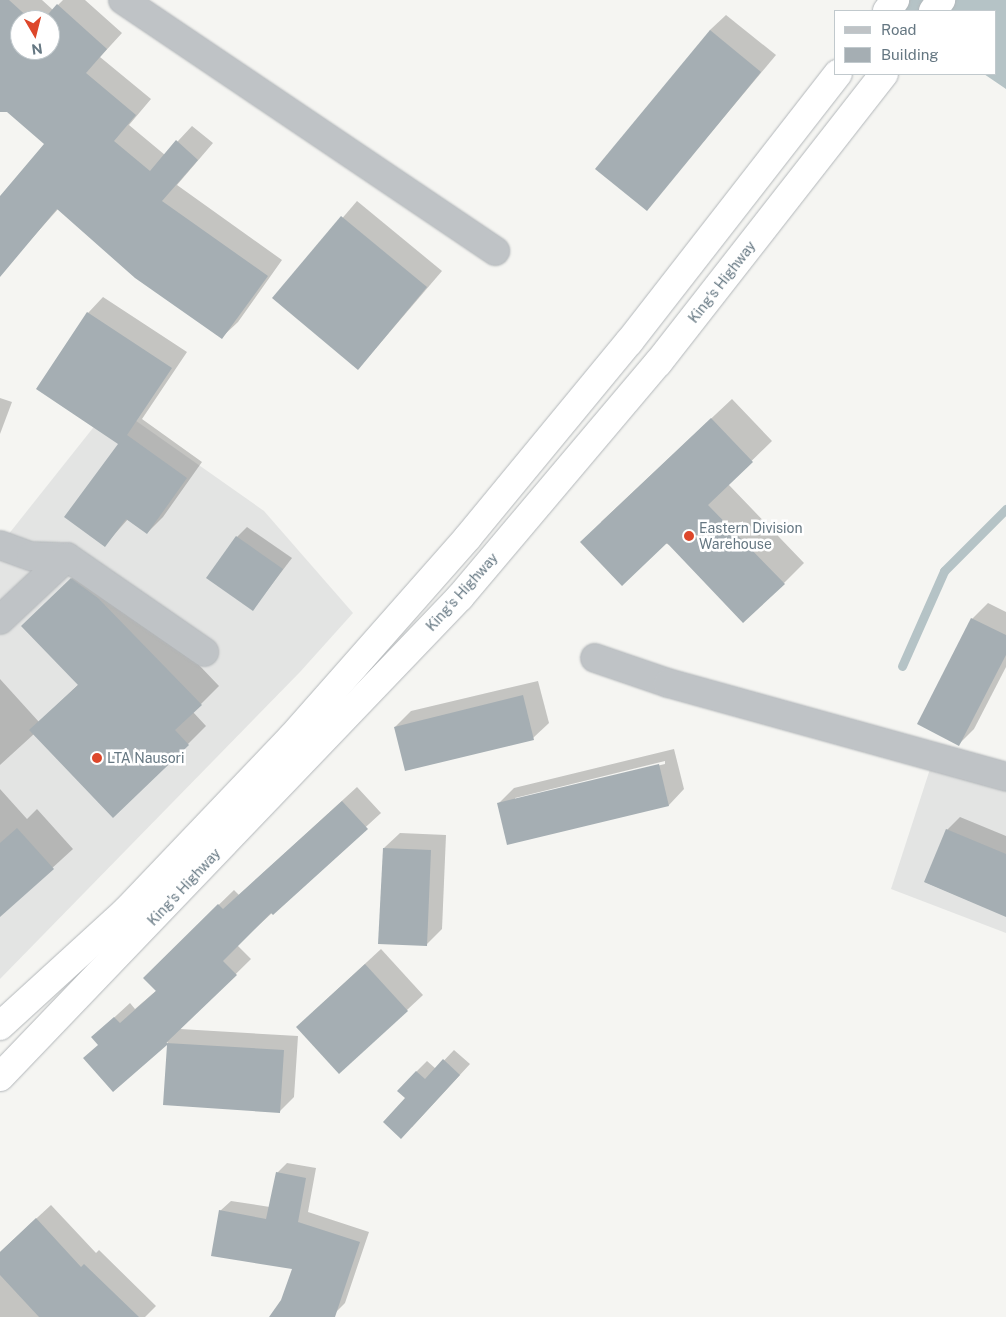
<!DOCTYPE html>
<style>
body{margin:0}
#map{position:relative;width:1006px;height:1317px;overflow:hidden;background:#f5f5f2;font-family:"Public Sans",sans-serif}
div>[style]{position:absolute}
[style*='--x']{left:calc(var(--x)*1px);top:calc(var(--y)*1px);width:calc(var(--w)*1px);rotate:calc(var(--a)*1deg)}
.built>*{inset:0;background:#e3e4e3}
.water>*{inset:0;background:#b5c3c6}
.shadow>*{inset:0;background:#0003}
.stream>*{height:9px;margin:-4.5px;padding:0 4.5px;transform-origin:4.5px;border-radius:4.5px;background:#b5c3c6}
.building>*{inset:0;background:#a5aeb3}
.roads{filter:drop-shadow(0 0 1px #b2b6b9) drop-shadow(0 0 1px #b2b6b9)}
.minor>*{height:28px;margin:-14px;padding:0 14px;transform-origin:14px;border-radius:14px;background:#bfc3c6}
.tertiary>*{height:28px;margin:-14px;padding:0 14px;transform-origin:14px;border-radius:14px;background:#bfc3c6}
.trunk>*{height:28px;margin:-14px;padding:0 14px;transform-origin:14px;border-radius:14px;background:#fff}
.dots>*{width:14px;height:14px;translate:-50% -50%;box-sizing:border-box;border:2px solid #fff;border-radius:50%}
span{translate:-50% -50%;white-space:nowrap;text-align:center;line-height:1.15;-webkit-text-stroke:5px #fff;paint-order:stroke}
.street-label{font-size:14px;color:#657782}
.poi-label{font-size:14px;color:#657782}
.left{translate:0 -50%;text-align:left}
.legend{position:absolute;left:834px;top:10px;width:162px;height:65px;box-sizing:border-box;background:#fff;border:1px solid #c1c9cd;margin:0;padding:6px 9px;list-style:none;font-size:15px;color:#657782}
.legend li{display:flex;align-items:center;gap:10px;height:25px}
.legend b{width:25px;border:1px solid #c1c9cd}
.north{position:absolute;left:10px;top:10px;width:50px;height:50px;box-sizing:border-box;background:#fff;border:1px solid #c1c9cd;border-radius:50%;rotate:172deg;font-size:14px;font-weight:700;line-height:20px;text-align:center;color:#657782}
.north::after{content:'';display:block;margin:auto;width:18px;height:22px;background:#dd472b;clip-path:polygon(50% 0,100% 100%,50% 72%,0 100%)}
</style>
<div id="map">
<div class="built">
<i style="clip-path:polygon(112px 404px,264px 511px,353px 613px,300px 672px,0 979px,0 545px)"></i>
<i style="clip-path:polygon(931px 766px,1006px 786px,1006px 933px,891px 889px)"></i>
</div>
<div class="water">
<i style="clip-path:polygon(876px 0,1006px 0,1006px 89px,984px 74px,995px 74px,995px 11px,893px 11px)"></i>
</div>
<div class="shadow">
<i style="clip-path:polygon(evenodd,0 0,42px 0,53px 10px,63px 0,85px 0,122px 33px,100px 57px,151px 99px,129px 125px,165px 155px,192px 126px,213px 143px,177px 185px,282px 260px,238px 322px,222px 337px,59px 208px,8px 265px,0 258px,0 198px,45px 144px,0 104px,0 0,20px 20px,50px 20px,50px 50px,20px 50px,20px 20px)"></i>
<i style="clip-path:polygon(726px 15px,776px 55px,647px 209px,710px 30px)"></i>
<i style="clip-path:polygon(357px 201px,442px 271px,358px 369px,274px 298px)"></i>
<i style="clip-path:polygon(103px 297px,187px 352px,142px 419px,202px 462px,163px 517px,147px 533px,128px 519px,105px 545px,119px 443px,88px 313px)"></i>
<i style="clip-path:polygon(0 398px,12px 402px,0 434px)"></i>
<i style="clip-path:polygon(732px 399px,772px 441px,728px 484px,804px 563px,784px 583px,601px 522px)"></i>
<i style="clip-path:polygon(247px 527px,292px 558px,253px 609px,237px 537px)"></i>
<i style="clip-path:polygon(90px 561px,117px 579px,219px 686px,193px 712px,206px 726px,188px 744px,34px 734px,0 765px,0 679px,39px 722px,79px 684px,42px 607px)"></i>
<i style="clip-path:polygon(988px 603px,1006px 612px,1006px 667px,974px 729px,959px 744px,972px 619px)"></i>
<i style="clip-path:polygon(538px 681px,549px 723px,533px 738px,395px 727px,411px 711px)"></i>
<i style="clip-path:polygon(evenodd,674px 749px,684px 789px,669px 805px,508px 844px,498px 804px,514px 788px,674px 749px,665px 761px,665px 764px,515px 800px,515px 798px,665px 761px)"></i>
<i style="clip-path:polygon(357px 787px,381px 813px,237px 945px,251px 959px,180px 1029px,298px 1036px,294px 1097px,280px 1111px,164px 1104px,168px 1042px,113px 1090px,99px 1044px,93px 1037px,130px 1003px,135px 1009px,157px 990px,159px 963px,234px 890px,239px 895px)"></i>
<i style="clip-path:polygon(0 789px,27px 819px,37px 809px,73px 849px,3px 913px,0 910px)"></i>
<i style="clip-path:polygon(960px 817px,1006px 836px,1006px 916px,925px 882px,947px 830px)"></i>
<i style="clip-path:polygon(400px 833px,446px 835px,442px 929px,426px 945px,384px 848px)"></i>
<i style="clip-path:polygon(381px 949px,423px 995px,407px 1010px,313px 1012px)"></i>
<i style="clip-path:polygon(454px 1050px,470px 1064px,412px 1127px,407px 1098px,416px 1072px,427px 1061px,436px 1069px)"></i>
<i style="clip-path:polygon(287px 1163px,316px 1168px,308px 1212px,369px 1232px,345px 1303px,335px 1313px,293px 1268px,220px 1211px,231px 1201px,270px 1207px,277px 1173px)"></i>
<i style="clip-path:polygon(51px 1205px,96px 1253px,99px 1250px,156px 1306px,145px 1317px,0 1317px,0 1252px)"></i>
</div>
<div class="stream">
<i style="--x:902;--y:666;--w:104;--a:-66.1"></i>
<i style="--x:944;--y:571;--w:88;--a:-45"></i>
</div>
<div class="building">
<i style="clip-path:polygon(0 0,9px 0,31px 20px,20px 20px,20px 50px,50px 50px,50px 20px,43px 20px,57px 4px,107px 49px,86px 73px,136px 115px,114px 141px,150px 171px,176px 140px,198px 160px,162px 201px,268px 276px,222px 339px,135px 278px,57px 209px,0 277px,0 196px,44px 144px,7px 112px,0 112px)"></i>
<i style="clip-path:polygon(710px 30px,761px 72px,647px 211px,595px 169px)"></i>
<i style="clip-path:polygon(341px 216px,427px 287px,358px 370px,272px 298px)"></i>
<i style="clip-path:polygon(87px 312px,172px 368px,127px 435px,187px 478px,147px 534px,126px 519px,105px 547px,64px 517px,118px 444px,36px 389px)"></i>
<i style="clip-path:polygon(711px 418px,753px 462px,708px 505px,785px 584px,743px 623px,667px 543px,622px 586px,580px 542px)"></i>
<i style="clip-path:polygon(236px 536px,283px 569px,253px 611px,206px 578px)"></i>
<i style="clip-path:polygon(71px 578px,98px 598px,202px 705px,175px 730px,189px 745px,113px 818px,29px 730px,78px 685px,21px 626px)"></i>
<i style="clip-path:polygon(971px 618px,1006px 635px,1006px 655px,959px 746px,917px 724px)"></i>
<i style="clip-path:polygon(523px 695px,534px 740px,405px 771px,394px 727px)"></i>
<i style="clip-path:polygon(659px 764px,669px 806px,507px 845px,497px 803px)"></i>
<i style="clip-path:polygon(342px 801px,368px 829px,273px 915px,271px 913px,223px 961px,237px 975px,166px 1043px,284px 1050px,280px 1113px,163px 1105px,167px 1045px,113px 1092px,83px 1058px,98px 1045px,91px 1037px,114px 1017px,120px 1023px,156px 991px,143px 978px,218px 904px,223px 909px)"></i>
<i style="clip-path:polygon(17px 828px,54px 869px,0 917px,0 843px)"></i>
<i style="clip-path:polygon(946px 829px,1006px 854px,1006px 917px,924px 882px)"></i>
<i style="clip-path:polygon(383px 848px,431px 850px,427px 946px,378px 944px)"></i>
<i style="clip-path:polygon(365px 964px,408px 1011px,339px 1074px,296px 1027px)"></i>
<i style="clip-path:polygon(443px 1059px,460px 1075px,401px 1139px,383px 1122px,405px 1098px,397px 1091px,416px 1071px,425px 1079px)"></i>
<i style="clip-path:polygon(276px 1172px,306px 1178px,298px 1222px,360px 1242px,335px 1317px,269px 1317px,281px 1300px,292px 1269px,211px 1256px,219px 1210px,266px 1219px)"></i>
<i style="clip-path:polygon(36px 1218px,81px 1267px,84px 1264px,139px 1317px,39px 1317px,0 1275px,0 1252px)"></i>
</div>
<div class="roads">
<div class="minor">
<i style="--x:123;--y:0;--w:449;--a:34"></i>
<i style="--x:0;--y:545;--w:33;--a:20"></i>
<i style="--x:31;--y:556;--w:36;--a:2"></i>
<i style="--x:67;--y:557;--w:167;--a:34.7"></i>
<i style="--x:0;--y:620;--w:92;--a:-43.2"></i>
</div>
<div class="tertiary">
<i style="--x:595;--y:658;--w:77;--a:18.9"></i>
<i style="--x:668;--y:683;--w:351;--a:15.5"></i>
</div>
<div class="trunk">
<i style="--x:887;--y:11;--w:14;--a:-54"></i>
<i style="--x:933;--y:11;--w:14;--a:-54"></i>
<i style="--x:0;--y:1026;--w:171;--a:-42.4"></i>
<i style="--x:126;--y:911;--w:239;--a:-46.4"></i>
<i style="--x:291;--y:738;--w:268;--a:-48.6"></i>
<i style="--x:468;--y:537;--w:253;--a:-50.5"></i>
<i style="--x:629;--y:342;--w:340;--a:-52.1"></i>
<i style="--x:0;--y:1077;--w:665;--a:-46.22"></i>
<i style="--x:460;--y:597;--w:307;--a:-49.8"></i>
<i style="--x:658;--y:363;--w:367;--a:-52"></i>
</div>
</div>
<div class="dots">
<i style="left:689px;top:536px;background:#dd472b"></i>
<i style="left:97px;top:758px;background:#dd472b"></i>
</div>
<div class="street-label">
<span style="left:722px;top:282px;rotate:-52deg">King's Highway</span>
<span style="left:462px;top:592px;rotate:-48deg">King's Highway</span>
<span style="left:184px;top:887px;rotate:-47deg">King's Highway</span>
</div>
<div class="poi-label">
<span class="left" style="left:699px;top:536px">Eastern Division<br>Warehouse</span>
<span class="left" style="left:107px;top:758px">LTA Nausori</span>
</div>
<ul class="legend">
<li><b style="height:6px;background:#bfc3c6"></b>Road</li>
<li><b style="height:14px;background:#a5aeb3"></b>Building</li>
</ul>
<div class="north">N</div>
</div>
